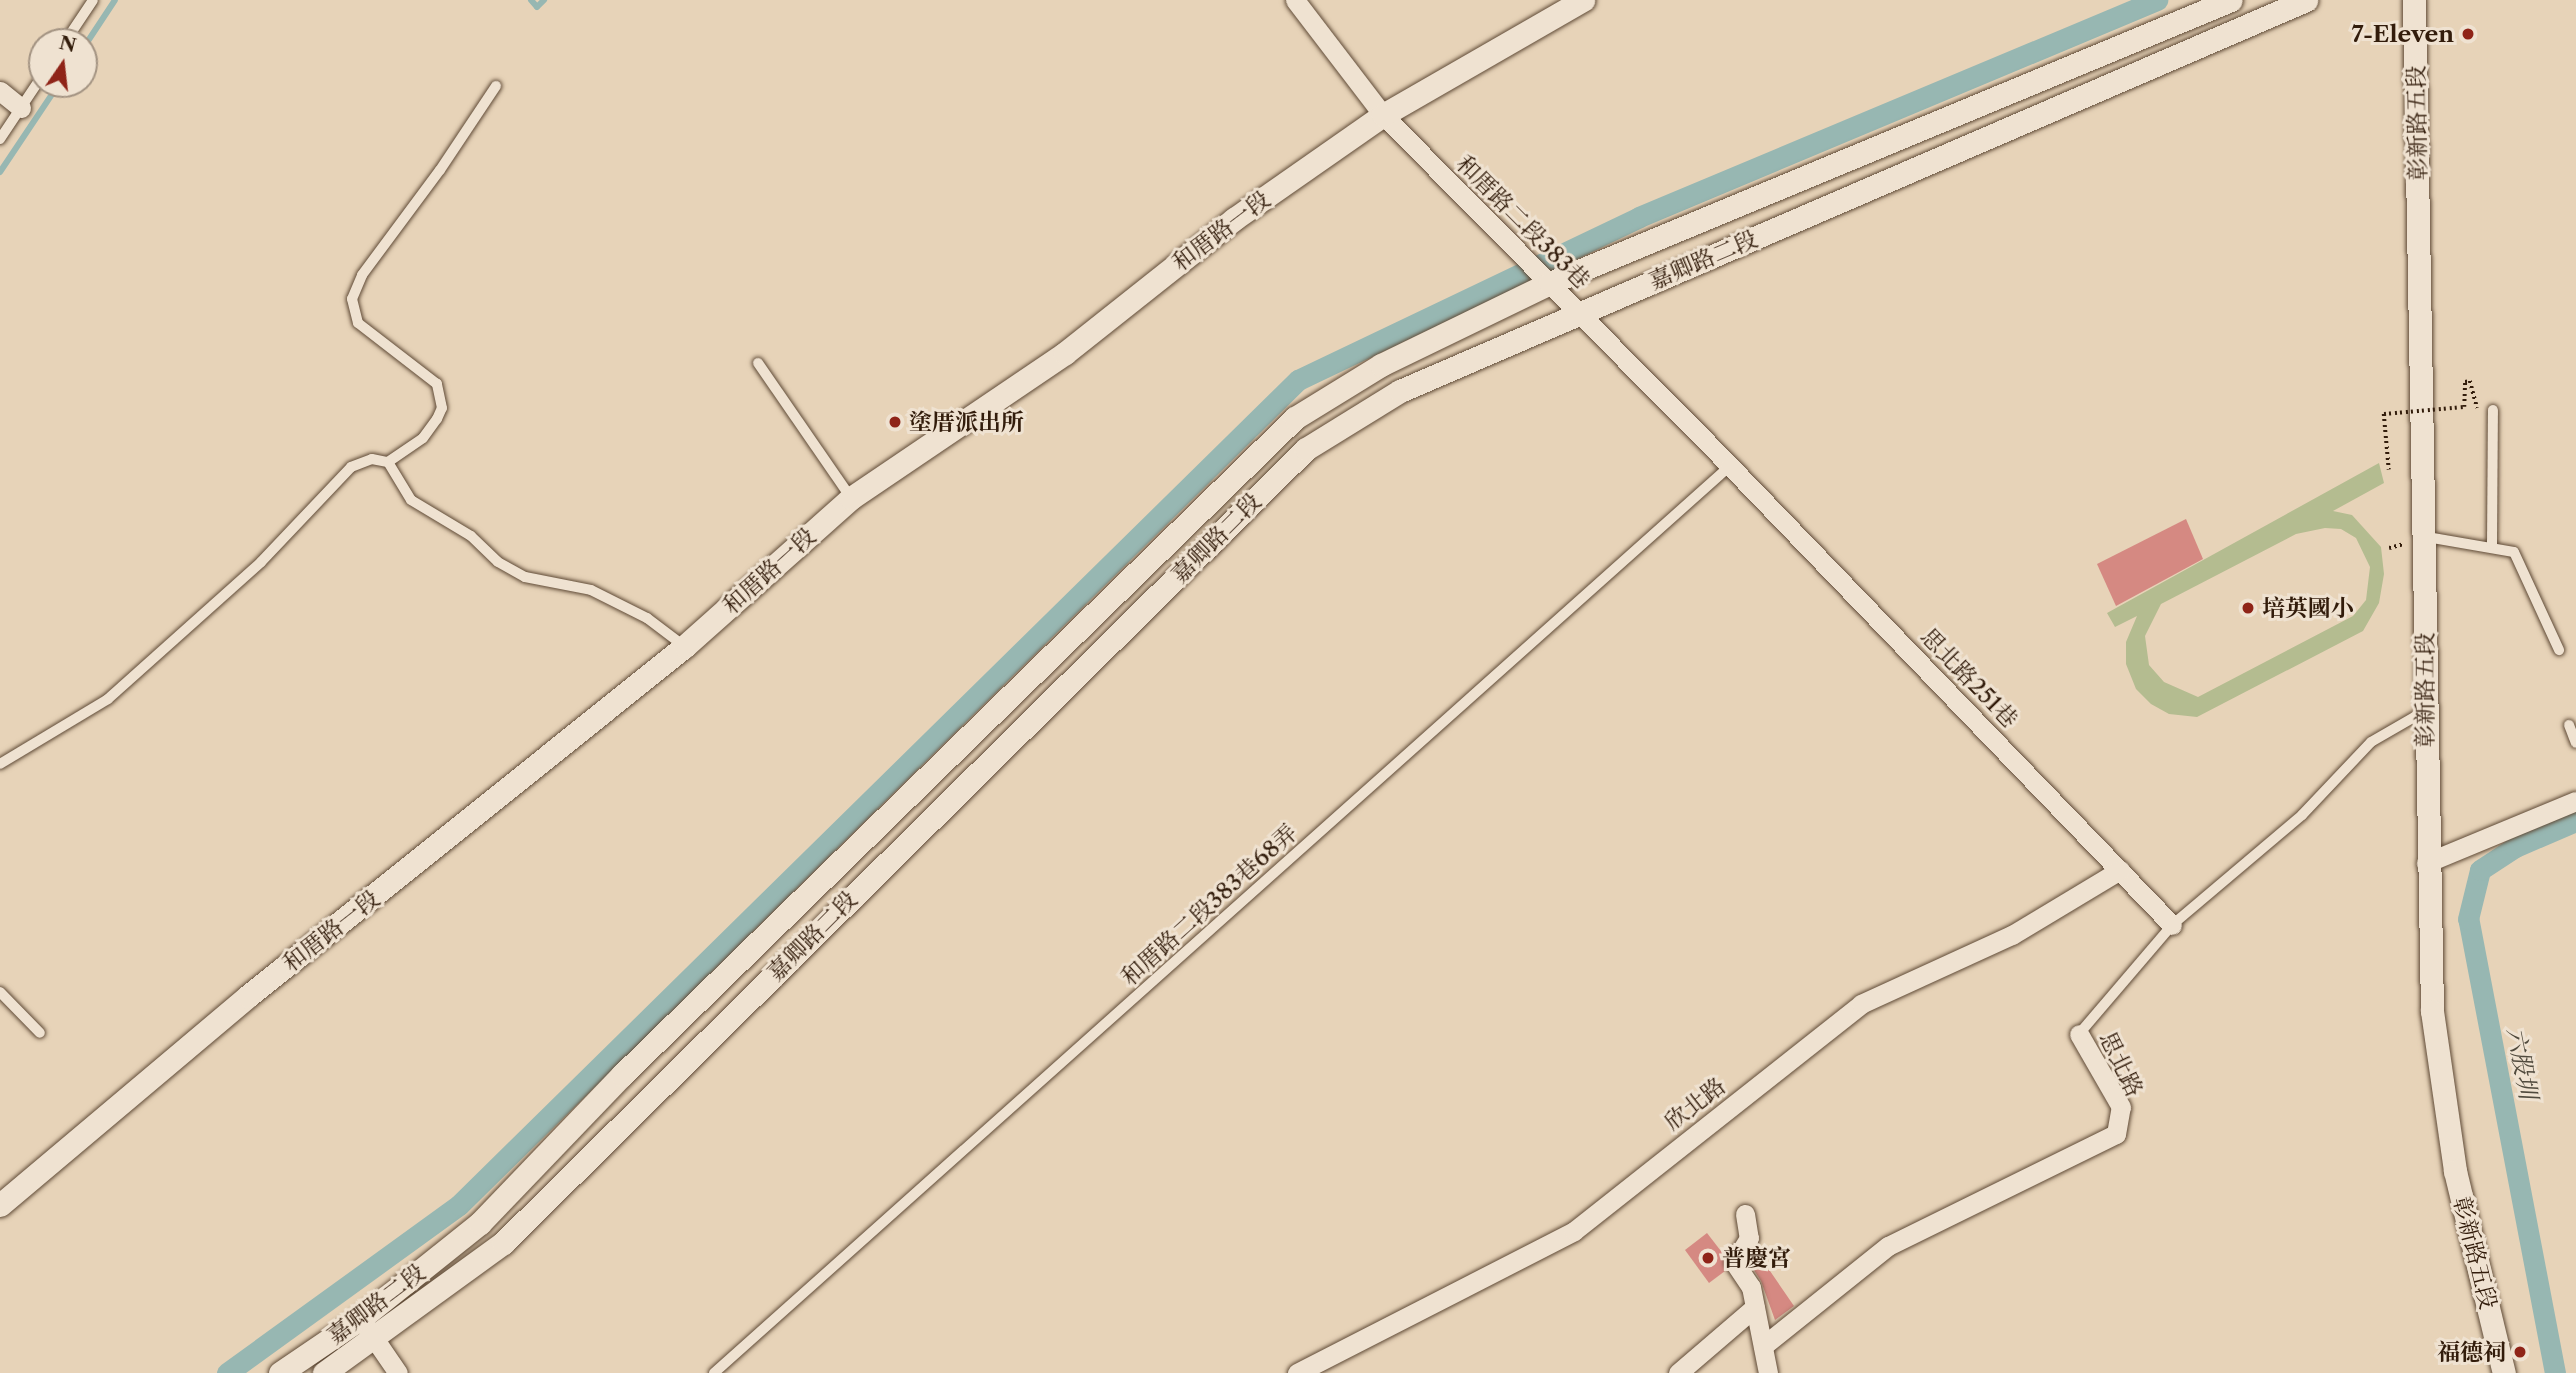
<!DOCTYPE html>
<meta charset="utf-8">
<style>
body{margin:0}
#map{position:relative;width:2576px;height:1373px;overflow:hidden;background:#e7d3b8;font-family:"Libre Caslon Text","Noto Serif TC",serif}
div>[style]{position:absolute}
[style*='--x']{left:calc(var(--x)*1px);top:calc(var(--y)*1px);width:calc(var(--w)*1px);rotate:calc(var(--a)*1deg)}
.green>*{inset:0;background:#b4bc90}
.stream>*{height:6px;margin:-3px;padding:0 3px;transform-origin:3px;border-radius:3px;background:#97b7b2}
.canal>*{height:21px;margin:-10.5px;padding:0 10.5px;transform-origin:10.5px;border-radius:10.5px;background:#97b7b2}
.building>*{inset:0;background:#d58982}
.path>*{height:3.5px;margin-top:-1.75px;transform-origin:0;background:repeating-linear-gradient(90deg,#321c0b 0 2px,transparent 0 5.5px)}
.roads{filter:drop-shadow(0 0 2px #5f4a36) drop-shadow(0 0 2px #5f4a36)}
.service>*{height:10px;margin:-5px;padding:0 5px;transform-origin:5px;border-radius:5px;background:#efe2d1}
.minor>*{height:19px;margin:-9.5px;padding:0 9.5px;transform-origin:9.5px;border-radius:9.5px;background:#efe2d1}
.tertiary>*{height:23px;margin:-11.5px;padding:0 11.5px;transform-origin:11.5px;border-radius:11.5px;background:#efe2d1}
.path-bridge>*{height:3.5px;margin-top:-1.75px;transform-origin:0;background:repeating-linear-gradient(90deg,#321c0b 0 2px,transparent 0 5.5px)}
.dots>*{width:19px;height:19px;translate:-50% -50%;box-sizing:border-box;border:4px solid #efe2d1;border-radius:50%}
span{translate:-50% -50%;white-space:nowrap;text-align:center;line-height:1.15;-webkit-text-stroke:6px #efe2d1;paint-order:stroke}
.poi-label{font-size:23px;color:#321c0b;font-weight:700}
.right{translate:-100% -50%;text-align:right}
.left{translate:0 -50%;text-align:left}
.street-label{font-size:23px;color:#321c0b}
.water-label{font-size:24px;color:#504a3d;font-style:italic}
.north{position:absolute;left:28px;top:28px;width:70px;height:70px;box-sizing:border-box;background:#efe2d1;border:2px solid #a39382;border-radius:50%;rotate:14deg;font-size:19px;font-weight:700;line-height:28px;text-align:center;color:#321c0b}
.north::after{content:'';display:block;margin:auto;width:24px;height:32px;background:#8f2418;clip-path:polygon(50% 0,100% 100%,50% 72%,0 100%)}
</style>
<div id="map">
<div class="green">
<i style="clip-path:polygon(evenodd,2379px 463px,2384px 483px,2333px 511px,2352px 515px,2381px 547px,2384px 574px,2379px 603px,2363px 631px,2197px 717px,2169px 714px,2151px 704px,2136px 689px,2126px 664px,2126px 642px,2137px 616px,2115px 627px,2107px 613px,2379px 463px,2325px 528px,2341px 529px,2356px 538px,2370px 567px,2366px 600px,2353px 616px,2198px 697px,2164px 682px,2149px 665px,2145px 636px,2161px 604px,2296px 534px,2325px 528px)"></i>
</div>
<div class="stream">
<i style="--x:531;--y:0;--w:9;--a:49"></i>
<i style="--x:537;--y:7;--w:10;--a:-45"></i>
<i style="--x:84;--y:47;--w:56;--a:-56.6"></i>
<i style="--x:0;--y:172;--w:106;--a:-56.2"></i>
</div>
<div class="canal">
<i style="--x:227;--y:1373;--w:286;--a:-35.9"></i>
<i style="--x:459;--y:1205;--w:1177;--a:-44.52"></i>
<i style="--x:1298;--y:380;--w:378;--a:-25.5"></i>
<i style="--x:1639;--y:217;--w:562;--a:-22.73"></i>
<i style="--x:2555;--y:1373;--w:462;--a:-100.8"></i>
<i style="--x:2468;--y:919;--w:50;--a:-76.2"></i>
<i style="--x:2480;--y:870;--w:42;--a:-33.3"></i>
<i style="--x:2515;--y:847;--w:66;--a:-23.1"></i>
</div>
<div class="building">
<i style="clip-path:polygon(2186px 519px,2203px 559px,2116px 606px,2097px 564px)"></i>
<i style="clip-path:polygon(1707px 1233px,1724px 1255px,1725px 1271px,1709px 1283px,1685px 1250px)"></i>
<i style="clip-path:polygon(1754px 1260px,1770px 1271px,1794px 1306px,1775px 1320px,1761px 1281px,1750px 1264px)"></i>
</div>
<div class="path">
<i style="--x:2464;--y:407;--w:25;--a:-88"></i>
<i style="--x:2465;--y:382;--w:5;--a:-11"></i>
<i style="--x:2470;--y:381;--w:28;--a:75"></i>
<i style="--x:2384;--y:414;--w:56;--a:84.9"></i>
<i style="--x:2389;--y:548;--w:16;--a:-15"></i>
</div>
<div class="roads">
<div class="service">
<i style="--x:65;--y:42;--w:50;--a:-56.3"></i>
<i style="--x:0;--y:139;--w:76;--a:-56.3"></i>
<i style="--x:758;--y:363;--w:164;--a:55.4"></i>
<i style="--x:388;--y:462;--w:42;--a:-34.4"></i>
<i style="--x:423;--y:438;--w:24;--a:-54"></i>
<i style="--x:437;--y:419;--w:12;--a:-66"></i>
<i style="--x:442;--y:408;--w:25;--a:-102"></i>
<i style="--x:437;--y:384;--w:100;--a:-142.3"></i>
<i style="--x:358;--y:323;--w:25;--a:-104"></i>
<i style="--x:352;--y:299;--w:26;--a:-67"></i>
<i style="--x:362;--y:275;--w:131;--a:-53.4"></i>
<i style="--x:440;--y:170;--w:101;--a:-56.3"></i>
<i style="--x:2427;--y:537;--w:88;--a:9.8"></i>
<i style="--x:2514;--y:552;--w:108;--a:65.3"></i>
<i style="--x:2492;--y:545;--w:135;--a:-89.6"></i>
<i style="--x:2569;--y:725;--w:19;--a:69"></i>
<i style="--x:0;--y:764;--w:126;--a:-31"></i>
<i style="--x:108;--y:699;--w:205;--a:-41.8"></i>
<i style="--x:261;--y:562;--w:131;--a:-46.5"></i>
<i style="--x:351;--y:467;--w:22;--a:-21"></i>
<i style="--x:372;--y:459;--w:16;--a:11"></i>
<i style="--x:388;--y:462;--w:44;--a:58.8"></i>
<i style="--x:411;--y:500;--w:70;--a:31"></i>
<i style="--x:471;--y:536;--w:37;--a:44"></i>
<i style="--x:498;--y:562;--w:31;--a:29"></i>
<i style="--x:525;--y:577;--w:67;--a:11.1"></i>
<i style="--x:591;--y:590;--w:63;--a:26.6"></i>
<i style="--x:647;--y:618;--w:46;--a:37.1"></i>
<i style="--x:0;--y:992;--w:57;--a:45.7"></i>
<i style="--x:2079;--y:1034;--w:143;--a:-49.5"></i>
<i style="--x:2172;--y:925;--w:170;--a:-40.2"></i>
<i style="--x:2302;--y:815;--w:100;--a:-46.6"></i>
<i style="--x:2371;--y:742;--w:60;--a:-30"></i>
<i style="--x:714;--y:1373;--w:1362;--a:-41.76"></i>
</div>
<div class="minor">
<i style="--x:1295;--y:0;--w:145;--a:52.6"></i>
<i style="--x:1383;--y:115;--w:494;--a:45.3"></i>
<i style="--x:1730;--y:466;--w:637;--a:46.08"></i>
<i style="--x:0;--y:91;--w:27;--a:39"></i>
<i style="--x:2426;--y:863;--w:162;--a:-22.5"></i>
<i style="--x:1745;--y:1214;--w:24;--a:81"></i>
<i style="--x:1749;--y:1238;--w:28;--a:122"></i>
<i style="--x:1734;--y:1262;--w:30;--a:56"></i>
<i style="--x:1751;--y:1287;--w:88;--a:78.8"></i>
<i style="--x:365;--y:1325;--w:58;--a:55.5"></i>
<i style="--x:1763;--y:1346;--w:160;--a:-38.7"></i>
<i style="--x:1888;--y:1246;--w:254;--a:-26.2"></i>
<i style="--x:2116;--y:1134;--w:27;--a:-80"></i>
<i style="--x:2121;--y:1107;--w:84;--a:-119.9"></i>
<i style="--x:1297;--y:1373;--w:311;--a:-27.1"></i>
<i style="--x:1574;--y:1231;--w:366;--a:-38.3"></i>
<i style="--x:1861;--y:1004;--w:166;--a:-24.6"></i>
<i style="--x:2012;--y:935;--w:126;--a:-31"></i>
<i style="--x:1678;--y:1373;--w:101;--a:-40.6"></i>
</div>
<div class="tertiary">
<i style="--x:2414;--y:0;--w:1011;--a:88.98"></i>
<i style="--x:2432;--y:1011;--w:162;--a:81.8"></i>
<i style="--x:2455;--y:1171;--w:208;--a:76.4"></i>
<i style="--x:0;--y:1205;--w:324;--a:-40.1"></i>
<i style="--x:248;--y:996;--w:560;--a:-38.69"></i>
<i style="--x:685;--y:646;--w:222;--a:-41.7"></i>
<i style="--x:851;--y:498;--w:258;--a:-34.1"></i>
<i style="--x:1065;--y:353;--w:216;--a:-38.4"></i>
<i style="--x:1234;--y:219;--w:182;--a:-34.9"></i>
<i style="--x:1383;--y:115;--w:231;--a:-29.9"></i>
<i style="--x:280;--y:1373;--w:98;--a:-34.2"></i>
<i style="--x:361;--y:1318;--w:152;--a:-38.6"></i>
<i style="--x:480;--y:1223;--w:205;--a:-46.2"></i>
<i style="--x:622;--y:1075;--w:941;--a:-44.31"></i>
<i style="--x:1295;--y:418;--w:101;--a:-31.6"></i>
<i style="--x:1381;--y:365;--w:188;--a:-25.9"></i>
<i style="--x:1550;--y:283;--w:737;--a:-22.57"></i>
<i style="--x:324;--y:1373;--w:221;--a:-36"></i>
<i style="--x:503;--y:1243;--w:1129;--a:-44.68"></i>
<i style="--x:1306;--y:449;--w:110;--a:-31.7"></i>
<i style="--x:1400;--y:391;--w:987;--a:-23.34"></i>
</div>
</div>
<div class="path-bridge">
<i style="--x:2384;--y:414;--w:80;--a:-5"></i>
</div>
<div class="dots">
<i style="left:2468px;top:34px;background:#8f2418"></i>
<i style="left:895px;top:422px;background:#8f2418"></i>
<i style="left:2248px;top:608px;background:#8f2418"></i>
<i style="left:1708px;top:1258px;background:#8f2418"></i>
<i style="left:2520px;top:1352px;background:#8f2418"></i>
</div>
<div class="poi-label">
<span class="right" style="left:2454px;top:34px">7-Eleven</span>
<span class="left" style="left:909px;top:422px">塗厝派出所</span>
<span class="left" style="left:2262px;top:608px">培英國小</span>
<span class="left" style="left:1722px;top:1258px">普慶宮</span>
<span class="right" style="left:2506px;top:1352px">福德祠</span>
</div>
<div class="street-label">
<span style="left:2417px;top:123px;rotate:-91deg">彰新路五段</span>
<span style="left:1523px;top:222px;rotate:45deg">和厝路二段383巷</span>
<span style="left:1221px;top:231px;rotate:-37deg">和厝路一段</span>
<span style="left:1703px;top:260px;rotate:-23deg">嘉卿路二段</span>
<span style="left:1216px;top:538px;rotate:-45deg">嘉卿路二段</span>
<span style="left:769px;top:571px;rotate:-42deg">和厝路一段</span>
<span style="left:1969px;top:678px;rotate:46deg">思北路251巷</span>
<span style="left:2425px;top:690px;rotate:-90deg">彰新路五段</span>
<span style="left:1209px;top:905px;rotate:-42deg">和厝路二段383巷68弄</span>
<span style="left:331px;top:931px;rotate:-38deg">和厝路一段</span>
<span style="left:812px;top:936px;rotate:-45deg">嘉卿路二段</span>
<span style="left:2121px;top:1064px;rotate:64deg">思北路</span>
<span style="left:1695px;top:1104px;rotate:-38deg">欣北路</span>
<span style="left:2475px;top:1253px;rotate:76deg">彰新路五段</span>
<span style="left:376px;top:1304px;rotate:-37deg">嘉卿路二段</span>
</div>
<div class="water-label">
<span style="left:2522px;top:1063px;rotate:79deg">六股圳</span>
</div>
<div class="north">N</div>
</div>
